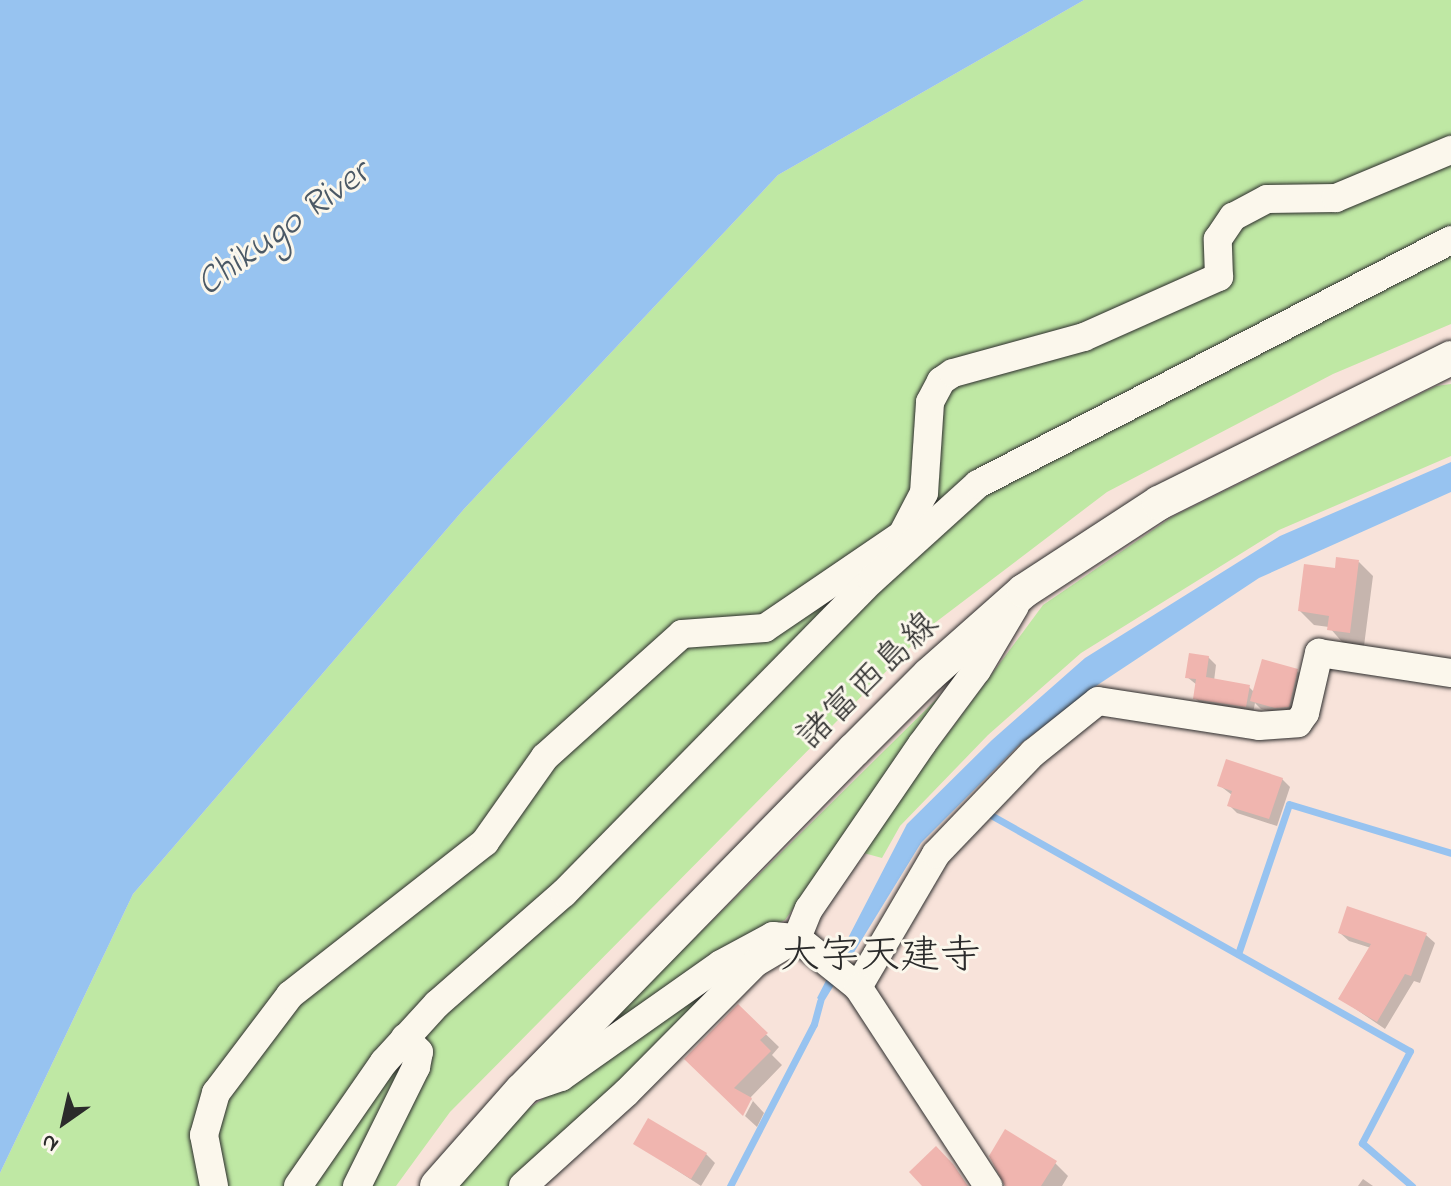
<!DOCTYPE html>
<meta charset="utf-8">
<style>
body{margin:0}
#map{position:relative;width:1451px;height:1186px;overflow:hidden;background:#f8e3da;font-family:"Indie Flower","Klee One",sans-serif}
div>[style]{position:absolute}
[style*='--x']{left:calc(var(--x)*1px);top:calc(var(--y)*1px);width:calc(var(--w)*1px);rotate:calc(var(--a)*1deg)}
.green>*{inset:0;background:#bfe8a4}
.water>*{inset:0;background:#97c3f0}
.shadow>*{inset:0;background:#0003}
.stream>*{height:7px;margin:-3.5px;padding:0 3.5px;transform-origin:3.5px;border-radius:3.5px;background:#97c3f0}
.building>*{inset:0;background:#f0b5af}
.roads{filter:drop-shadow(0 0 2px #2b2b2b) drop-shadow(0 0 2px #2b2b2b)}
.minor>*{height:28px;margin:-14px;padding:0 14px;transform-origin:14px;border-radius:14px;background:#fbf7ec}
.major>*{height:34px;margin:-17px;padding:0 17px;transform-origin:17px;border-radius:17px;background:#fbf7ec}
span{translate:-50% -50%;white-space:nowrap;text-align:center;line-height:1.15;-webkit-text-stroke:6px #fbf7ec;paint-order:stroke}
.street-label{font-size:36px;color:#2b2b2b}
.water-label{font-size:38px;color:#4b5966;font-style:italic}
.quarter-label{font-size:40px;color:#2b2b2b}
.north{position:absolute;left:24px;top:1082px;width:80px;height:80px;-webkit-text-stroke:6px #fbf7ec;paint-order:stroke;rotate:214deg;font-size:22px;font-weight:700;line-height:32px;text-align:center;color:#2b2b2b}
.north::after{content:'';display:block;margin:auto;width:28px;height:36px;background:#2b2b2b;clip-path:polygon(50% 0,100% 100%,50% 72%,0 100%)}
</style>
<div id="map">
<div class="green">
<i style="clip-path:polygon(1084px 0,1451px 0,1451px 324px,1333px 374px,1107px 492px,932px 625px,450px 1112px,396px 1186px,0 1186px,0 1173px,133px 894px,464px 509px,778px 175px)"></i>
<i style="clip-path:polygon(1451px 384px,1451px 456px,1279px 530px,1081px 653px,988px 735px,900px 826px,882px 858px,860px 852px,1043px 605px,1172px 517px,1436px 386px)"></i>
<i style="clip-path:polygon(964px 672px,785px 920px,716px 951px,579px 1052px)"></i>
<i style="clip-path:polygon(744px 966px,509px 1186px,457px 1186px,517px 1116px)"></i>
</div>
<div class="water">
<i style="clip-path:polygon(0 0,1084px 0,778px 175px,464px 509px,133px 894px,0 1173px)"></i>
<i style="clip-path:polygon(1451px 462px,1451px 492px,1259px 578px,1093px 688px,1019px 745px,921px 843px,823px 1003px,817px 998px,907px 824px,992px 740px,1085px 658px,1280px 536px)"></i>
</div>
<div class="shadow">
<i style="clip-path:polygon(1359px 562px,1373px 576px,1364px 646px,1343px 643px,1329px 627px,1314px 625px,1300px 611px,1337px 570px)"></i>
<i style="clip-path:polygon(1208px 657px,1216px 665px,1214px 681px,1249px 687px,1254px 692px,1297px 671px,1306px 680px,1298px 714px,1286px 716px,1261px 709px,1255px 703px,1253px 713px,1203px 706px,1195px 698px,1197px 685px,1187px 677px)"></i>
<i style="clip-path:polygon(1282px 779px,1290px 787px,1277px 826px,1237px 813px,1229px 805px,1232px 795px,1219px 785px)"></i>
<i style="clip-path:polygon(1348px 908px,1426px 935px,1435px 943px,1420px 983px,1414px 981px,1385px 1029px,1341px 999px,1371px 948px,1349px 941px,1340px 933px)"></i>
<i style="clip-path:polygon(738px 1007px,779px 1047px,772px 1055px,782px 1065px,750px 1098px,753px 1101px,687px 1059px)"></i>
<i style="clip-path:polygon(753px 1101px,764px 1113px,757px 1127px,745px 1116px)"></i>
<i style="clip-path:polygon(635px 1143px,706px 1154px,715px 1163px,701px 1186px)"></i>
<i style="clip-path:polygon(1055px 1163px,1068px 1176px,1062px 1186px,1009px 1186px)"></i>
<i style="clip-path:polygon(1363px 1179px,1373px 1186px,1358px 1186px)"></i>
</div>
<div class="stream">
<i style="--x:989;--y:814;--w:483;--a:29.4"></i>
<i style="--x:1410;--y:1051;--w:104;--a:117.6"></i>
<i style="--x:1362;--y:1143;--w:66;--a:40.7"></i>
<i style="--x:1238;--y:954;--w:158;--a:-71.2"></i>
<i style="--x:1289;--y:804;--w:169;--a:16.8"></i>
<i style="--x:730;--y:1186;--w:182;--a:-62.6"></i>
<i style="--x:814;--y:1024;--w:24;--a:-75"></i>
</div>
<div class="building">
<i style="clip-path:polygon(1336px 557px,1359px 560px,1350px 633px,1327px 630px,1329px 616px,1298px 611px,1304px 564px,1335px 568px)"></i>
<i style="clip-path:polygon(1189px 653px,1209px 656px,1206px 677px,1250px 685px,1246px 707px,1193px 699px,1196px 679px,1185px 678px)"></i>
<i style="clip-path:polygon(1262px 659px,1298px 669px,1289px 707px,1275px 708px,1250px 701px)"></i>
<i style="clip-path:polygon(1226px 759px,1283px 778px,1269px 819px,1227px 806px,1232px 791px,1217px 786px)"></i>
<i style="clip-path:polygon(1347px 906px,1427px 933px,1411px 976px,1405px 974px,1377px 1022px,1338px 999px,1371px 944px,1338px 933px)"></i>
<i style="clip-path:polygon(738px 1004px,768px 1033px,760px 1040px,771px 1051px,734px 1088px,752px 1098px,743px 1116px,684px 1059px)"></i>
<i style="clip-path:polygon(648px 1118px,707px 1153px,691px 1179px,633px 1144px)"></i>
<i style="clip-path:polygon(1005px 1129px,1057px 1161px,1041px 1186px,1005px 1186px,989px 1156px)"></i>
<i style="clip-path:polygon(936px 1146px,953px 1164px,968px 1186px,922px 1186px,909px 1172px)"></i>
</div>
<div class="roads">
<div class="minor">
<i style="--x:858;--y:987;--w:154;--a:-59.6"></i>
<i style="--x:936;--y:854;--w:140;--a:-46.2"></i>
<i style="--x:1033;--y:753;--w:83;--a:-38.7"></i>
<i style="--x:1098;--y:701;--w:163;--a:8.8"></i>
<i style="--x:1259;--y:726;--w:39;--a:-4"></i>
<i style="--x:1298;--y:723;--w:12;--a:-55"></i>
<i style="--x:1305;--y:713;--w:62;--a:-76.9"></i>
<i style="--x:1319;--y:653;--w:134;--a:8.6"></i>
<i style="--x:523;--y:1090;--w:40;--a:-18.9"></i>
<i style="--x:561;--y:1077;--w:196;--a:-35.2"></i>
<i style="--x:721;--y:964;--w:59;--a:-28.3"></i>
<i style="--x:773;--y:936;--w:24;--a:5"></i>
<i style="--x:797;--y:938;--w:78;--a:38.8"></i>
<i style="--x:858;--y:987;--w:238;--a:56.8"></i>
<i style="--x:214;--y:1186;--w:52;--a:-101.1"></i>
<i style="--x:204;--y:1135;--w:44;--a:-74.1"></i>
<i style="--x:216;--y:1093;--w:123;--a:-52.9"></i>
<i style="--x:290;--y:995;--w:248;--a:-38.1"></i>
<i style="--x:485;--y:842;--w:104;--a:-54.8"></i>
<i style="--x:545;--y:757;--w:184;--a:-41.9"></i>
<i style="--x:682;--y:634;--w:83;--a:-4.1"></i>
<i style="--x:765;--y:628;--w:166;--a:-34.2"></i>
<i style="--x:902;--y:535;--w:47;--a:-62.4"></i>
<i style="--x:924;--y:493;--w:91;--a:-86.2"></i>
<i style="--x:930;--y:402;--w:24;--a:-62"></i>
<i style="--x:941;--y:381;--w:14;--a:-34"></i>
<i style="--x:953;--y:373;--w:136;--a:-15.4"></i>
<i style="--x:1084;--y:337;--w:148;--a:-24"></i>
<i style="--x:1219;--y:277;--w:38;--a:-92"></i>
<i style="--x:1218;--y:239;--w:27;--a:-56"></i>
<i style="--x:1233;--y:217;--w:38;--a:-28"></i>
<i style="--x:1267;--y:199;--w:69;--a:-0.8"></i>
<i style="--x:1336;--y:198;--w:125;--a:-22.7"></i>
<i style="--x:298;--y:1186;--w:151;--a:-55.3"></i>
<i style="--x:384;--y:1062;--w:79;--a:-47.6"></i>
<i style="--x:437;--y:1004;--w:169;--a:-41.2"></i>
<i style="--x:564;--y:893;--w:439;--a:-45.5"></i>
<i style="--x:872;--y:580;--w:143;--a:-42.2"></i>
<i style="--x:978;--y:484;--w:532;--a:-27.29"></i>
<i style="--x:357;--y:1186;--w:133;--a:-63.6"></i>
<i style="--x:416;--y:1067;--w:15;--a:-79"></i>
<i style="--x:419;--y:1052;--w:20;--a:-135"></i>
<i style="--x:523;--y:1186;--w:139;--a:-42.1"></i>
<i style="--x:626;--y:1093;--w:183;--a:-45.2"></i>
<i style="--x:755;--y:963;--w:49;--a:-30.8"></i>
<i style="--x:797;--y:938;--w:31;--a:-68"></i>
<i style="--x:809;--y:909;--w:200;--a:-55.6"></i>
<i style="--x:922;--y:744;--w:92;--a:-53.4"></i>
<i style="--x:977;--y:670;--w:74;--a:-59.3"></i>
</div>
<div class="major">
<i style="--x:437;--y:1186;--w:128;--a:-48.5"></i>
<i style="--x:522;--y:1090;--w:475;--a:-45.7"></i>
<i style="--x:854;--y:750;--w:106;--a:-45"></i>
<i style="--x:929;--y:675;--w:127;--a:-41.5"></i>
<i style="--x:1024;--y:591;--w:161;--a:-33.1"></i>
<i style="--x:1159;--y:503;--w:326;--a:-26.4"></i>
</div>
</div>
<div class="street-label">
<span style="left:869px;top:682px;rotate:-44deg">諸富西島線</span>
</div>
<div class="water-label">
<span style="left:284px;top:230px;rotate:-36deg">Chikugo River</span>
</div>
<div class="quarter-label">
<span style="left:880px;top:958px">大字天建寺</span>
</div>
<div class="north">N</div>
</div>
